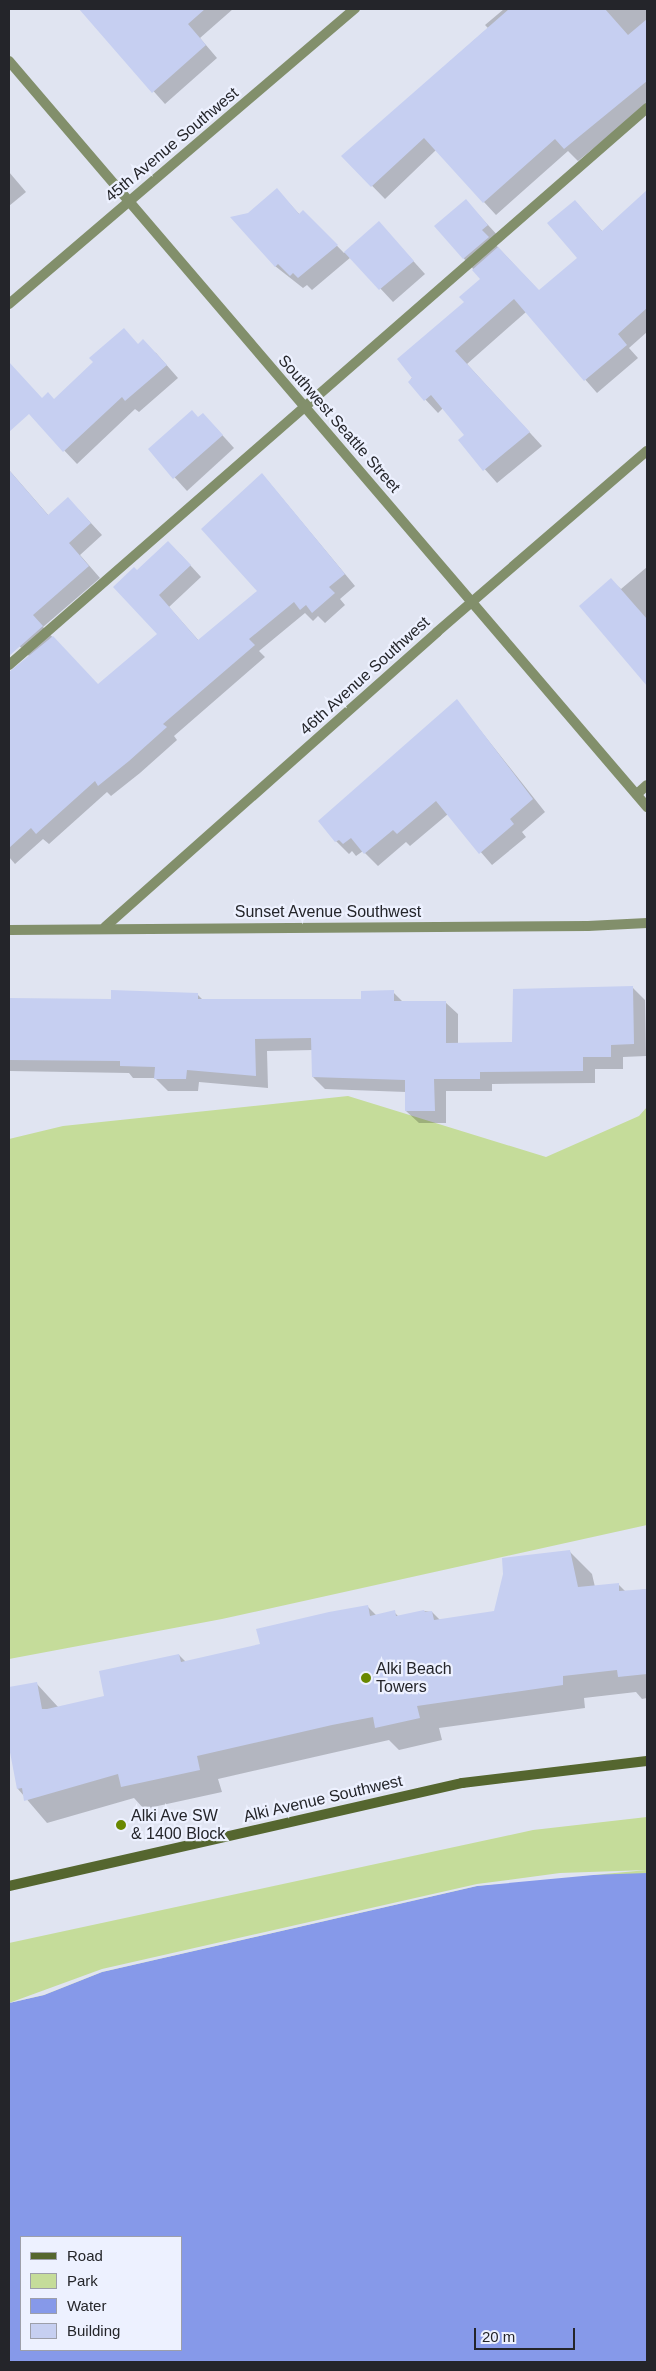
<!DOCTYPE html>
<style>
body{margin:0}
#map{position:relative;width:656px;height:2371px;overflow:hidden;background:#e0e4f1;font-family:Helvetica,sans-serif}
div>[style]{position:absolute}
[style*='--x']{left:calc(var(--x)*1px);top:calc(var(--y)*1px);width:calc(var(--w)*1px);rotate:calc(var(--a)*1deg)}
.green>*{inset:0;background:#c5dc9a}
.water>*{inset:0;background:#8699e9}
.pier>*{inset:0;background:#e0e4f1}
.shadow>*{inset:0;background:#0003}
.building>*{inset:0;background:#c6cff1}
.lane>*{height:10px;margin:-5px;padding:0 5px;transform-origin:5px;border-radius:5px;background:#828f6b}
.street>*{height:10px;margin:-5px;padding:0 5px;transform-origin:5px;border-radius:5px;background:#828f6b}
.secondary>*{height:10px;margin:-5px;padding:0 5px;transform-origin:5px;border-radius:5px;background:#55662f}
.dots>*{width:14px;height:14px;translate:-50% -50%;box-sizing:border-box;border:2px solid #edf1ff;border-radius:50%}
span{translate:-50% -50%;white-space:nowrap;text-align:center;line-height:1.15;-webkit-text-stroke:4.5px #edf1ff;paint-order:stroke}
.street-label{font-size:16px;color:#24252a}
.poi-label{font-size:16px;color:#24252a}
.left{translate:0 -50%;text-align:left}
.frame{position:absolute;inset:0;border:10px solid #24252a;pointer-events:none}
.legend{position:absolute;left:20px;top:2236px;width:162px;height:115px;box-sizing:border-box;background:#edf1ff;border:1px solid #9d9faa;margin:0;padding:6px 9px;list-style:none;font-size:15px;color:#24252a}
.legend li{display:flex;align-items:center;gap:10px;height:25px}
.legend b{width:25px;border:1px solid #9d9faa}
.scale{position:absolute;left:474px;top:2328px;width:101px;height:22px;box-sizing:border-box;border:2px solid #24252a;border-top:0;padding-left:6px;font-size:15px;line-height:18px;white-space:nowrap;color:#24252a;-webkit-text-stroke:4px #edf1ff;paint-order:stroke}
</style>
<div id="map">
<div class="green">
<i style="clip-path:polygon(348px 1096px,546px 1157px,639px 1116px,647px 1107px,647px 1525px,222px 1619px,9px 1659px,9px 1139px,63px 1126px)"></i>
<i style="clip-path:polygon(647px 1817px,647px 1873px,9px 2003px,9px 1943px,533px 1830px)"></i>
</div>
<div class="water">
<i style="clip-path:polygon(evenodd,647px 1873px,647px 2362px,9px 2362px,9px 2003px,44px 1995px,102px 1972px,477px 1886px,560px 1876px,647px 1873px,21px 2237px,181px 2237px,181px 2350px,21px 2350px,21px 2237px)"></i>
</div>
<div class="pier">
<i style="clip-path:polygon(647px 1870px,477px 1886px,102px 1972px,44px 1995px,9px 2003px,102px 1969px,477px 1884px,560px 1873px)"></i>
</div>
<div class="shadow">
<i style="clip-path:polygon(80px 9px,233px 9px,200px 38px,217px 58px,165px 104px)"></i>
<i style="clip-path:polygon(504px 9px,647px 9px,647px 108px,645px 106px,578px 161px,568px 151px,496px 215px,436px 150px,385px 199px,343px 156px,488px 28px,485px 25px)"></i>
<i style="clip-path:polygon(9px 172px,26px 192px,9px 206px)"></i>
<i style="clip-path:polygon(647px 192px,647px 332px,629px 348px,638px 358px,597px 393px,526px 312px,467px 364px,542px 446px,497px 483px,460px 441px,466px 436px,443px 408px,438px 413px,409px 382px,482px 279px,436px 227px,466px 201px,500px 238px,494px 243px,540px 292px,579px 258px,575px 201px,603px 232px)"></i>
<i style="clip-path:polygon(289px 203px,300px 215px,303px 211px,344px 253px,379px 223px,425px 274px,393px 302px,351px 257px,312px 290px,307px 285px,303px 288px,275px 266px)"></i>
<i style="clip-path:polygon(138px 345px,156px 353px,178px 378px,139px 412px,135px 409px,77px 464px,28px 412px,54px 400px)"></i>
<i style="clip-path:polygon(199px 418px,215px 427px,234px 448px,187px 491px,150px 450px)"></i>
<i style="clip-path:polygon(9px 470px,49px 516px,79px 510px,102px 535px,80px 555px,100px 578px,43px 627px,98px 686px,159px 634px,137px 572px,180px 554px,201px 577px,169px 607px,199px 641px,258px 591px,262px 474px,355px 586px,340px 599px,345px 605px,325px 623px,318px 616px,313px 621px,305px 613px,259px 651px,265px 657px,174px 736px,177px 740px,140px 773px,111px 796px,107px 792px,49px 844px,43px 839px,15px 864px,9px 857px,9px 686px,20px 676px,30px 657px,9px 635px,9px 584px,29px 566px,9px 543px)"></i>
<i style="clip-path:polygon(647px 567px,647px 683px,640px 676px,611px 580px,621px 589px)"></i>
<i style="clip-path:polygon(457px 701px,545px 812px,522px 832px,526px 837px,492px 865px,448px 814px,410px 846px,406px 842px,378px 866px,363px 851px,356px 856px,352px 851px,349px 854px,336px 841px)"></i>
<i style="clip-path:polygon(633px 988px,645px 1000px,646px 1056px,623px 1057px,623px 1069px,595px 1069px,595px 1083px,492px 1084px,492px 1091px,446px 1091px,446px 1123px,419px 1123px,406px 1111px,406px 1092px,325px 1089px,313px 1077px,313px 1050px,267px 1051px,268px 1088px,199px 1082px,198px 1091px,168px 1091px,155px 1078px,133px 1078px,129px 1073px,9px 1071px,9px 1000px,113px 1000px,197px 994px,203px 1000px,363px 1000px,393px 992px,403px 1002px,445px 1002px,458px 1014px,458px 1044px,514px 1044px)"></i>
<i style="clip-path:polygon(569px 1551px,592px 1574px,595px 1587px,618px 1584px,626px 1592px,647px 1589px,647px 1698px,642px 1699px,636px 1692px,584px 1698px,585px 1708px,439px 1728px,442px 1740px,399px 1750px,389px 1740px,218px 1779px,222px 1792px,144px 1809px,134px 1798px,47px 1823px,18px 1789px,9px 1741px,9px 1689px,36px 1683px,59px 1708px,106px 1697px,179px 1655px,186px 1662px,261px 1645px,367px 1606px,377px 1616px,394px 1612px,399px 1617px,424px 1611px,432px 1612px,440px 1620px,495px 1612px)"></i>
</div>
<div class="building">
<i style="clip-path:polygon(79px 9px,205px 9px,188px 24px,206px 45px,152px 93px)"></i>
<i style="clip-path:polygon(509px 9px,605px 9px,628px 35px,647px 19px,647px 81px,564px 149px,555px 139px,483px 203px,424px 138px,371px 187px,341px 156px)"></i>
<i style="clip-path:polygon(277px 188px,299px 214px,303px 210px,338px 245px,298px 278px,293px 273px,290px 276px,278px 264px,275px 267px,230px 217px,248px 213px)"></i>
<i style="clip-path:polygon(647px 190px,647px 308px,618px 334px,627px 345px,584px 381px,514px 299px,455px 351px,530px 432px,483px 471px,458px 440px,464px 435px,431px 395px,424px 401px,408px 382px,412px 378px,397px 359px,464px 302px,459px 297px,480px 279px,472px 270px,498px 247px,539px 290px,577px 258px,547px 223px,575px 200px,602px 231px)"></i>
<i style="clip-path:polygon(466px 199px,488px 225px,482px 230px,489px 237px,463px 259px,434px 226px)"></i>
<i style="clip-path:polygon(379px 221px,414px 261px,379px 290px,344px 252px)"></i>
<i style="clip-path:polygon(124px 328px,138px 344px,143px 339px,167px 365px,125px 401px,122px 397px,63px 452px,29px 414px,9px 432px,9px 362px,42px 398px,48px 392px,54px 399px,93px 362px,89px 358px)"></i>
<i style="clip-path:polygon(192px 410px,198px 417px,203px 413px,223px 435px,173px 479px,148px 449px)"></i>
<i style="clip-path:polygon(9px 470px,48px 515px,68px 497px,91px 523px,69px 543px,89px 566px,33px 615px,43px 626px,9px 656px)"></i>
<i style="clip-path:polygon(262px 473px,345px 574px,329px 587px,335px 593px,312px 613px,306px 605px,300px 610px,294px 602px,249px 639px,255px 645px,163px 724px,167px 727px,129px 761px,98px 786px,95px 781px,36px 834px,31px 828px,9px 848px,9px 672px,53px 636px,98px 684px,157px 634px,113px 587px,134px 567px,137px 570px,168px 541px,191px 565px,159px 595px,198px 640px,257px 591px,201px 529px)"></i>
<i style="clip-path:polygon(611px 578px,647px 619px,647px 686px,579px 606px)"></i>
<i style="clip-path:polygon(457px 699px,533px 799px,510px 819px,514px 824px,479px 854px,436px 801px,397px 834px,393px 830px,364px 854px,351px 838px,343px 844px,339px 840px,335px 842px,318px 821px)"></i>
<i style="clip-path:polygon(633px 986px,634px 1044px,611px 1045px,611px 1057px,583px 1057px,583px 1071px,480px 1072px,480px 1079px,434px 1079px,435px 1111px,405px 1111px,405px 1080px,312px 1077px,311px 1038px,255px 1039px,256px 1076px,187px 1070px,186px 1079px,154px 1079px,155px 1067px,120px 1066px,120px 1061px,9px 1060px,9px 998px,111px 999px,111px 990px,198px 993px,198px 999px,361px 999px,361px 991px,394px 990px,394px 1001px,446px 1001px,446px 1043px,512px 1042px,513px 989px)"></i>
<i style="clip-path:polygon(570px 1550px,578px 1587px,619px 1583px,619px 1591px,647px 1589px,647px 1674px,618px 1677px,617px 1670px,563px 1676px,563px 1685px,417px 1706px,420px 1718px,375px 1728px,373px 1717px,332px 1725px,197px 1756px,200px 1770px,121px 1787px,118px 1774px,24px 1801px,22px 1788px,17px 1789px,9px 1747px,9px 1687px,37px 1682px,42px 1709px,47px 1709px,104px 1696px,99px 1671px,179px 1654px,181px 1662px,260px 1644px,256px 1629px,329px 1612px,368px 1605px,370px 1616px,395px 1610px,396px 1616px,424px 1610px,425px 1612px,432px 1611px,434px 1620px,494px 1611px,503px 1574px,502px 1558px)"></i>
</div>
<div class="lane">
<i style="--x:9;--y:665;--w:847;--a:-41.12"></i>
<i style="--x:637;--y:794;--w:13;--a:-42"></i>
</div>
<div class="street">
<i style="--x:9;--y:61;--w:982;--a:49.46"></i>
<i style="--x:9;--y:304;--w:455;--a:-40.5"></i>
<i style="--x:105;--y:927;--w:444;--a:-41.6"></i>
<i style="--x:437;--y:632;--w:277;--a:-40.8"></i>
<i style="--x:9;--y:930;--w:579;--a:-0.4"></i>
<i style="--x:588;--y:926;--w:59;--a:-2.9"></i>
</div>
<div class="secondary">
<i style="--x:9;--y:1886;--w:465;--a:-12.8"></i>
<i style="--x:462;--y:1783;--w:186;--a:-6.8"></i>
</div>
<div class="dots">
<i style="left:366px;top:1678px;background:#698800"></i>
<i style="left:121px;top:1825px;background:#698800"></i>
</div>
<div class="street-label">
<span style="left:172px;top:145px;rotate:-40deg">45th Avenue Southwest</span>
<span style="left:339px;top:424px;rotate:49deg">Southwest Seattle Street</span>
<span style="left:365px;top:676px;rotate:-42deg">46th Avenue Southwest</span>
<span style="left:328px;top:912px">Sunset Avenue Southwest</span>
<span style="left:323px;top:1799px;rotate:-13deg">Alki Avenue Southwest</span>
</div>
<div class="poi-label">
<span class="left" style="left:376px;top:1678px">Alki Beach<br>Towers</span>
<span class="left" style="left:131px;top:1825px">Alki Ave SW<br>&amp; 1400 Block</span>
</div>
<div class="frame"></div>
<ul class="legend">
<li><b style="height:6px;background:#55662f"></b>Road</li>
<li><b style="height:14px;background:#c5dc9a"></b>Park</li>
<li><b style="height:14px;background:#8699e9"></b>Water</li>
<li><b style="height:14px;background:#c6cff1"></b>Building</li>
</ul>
<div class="scale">20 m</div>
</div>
